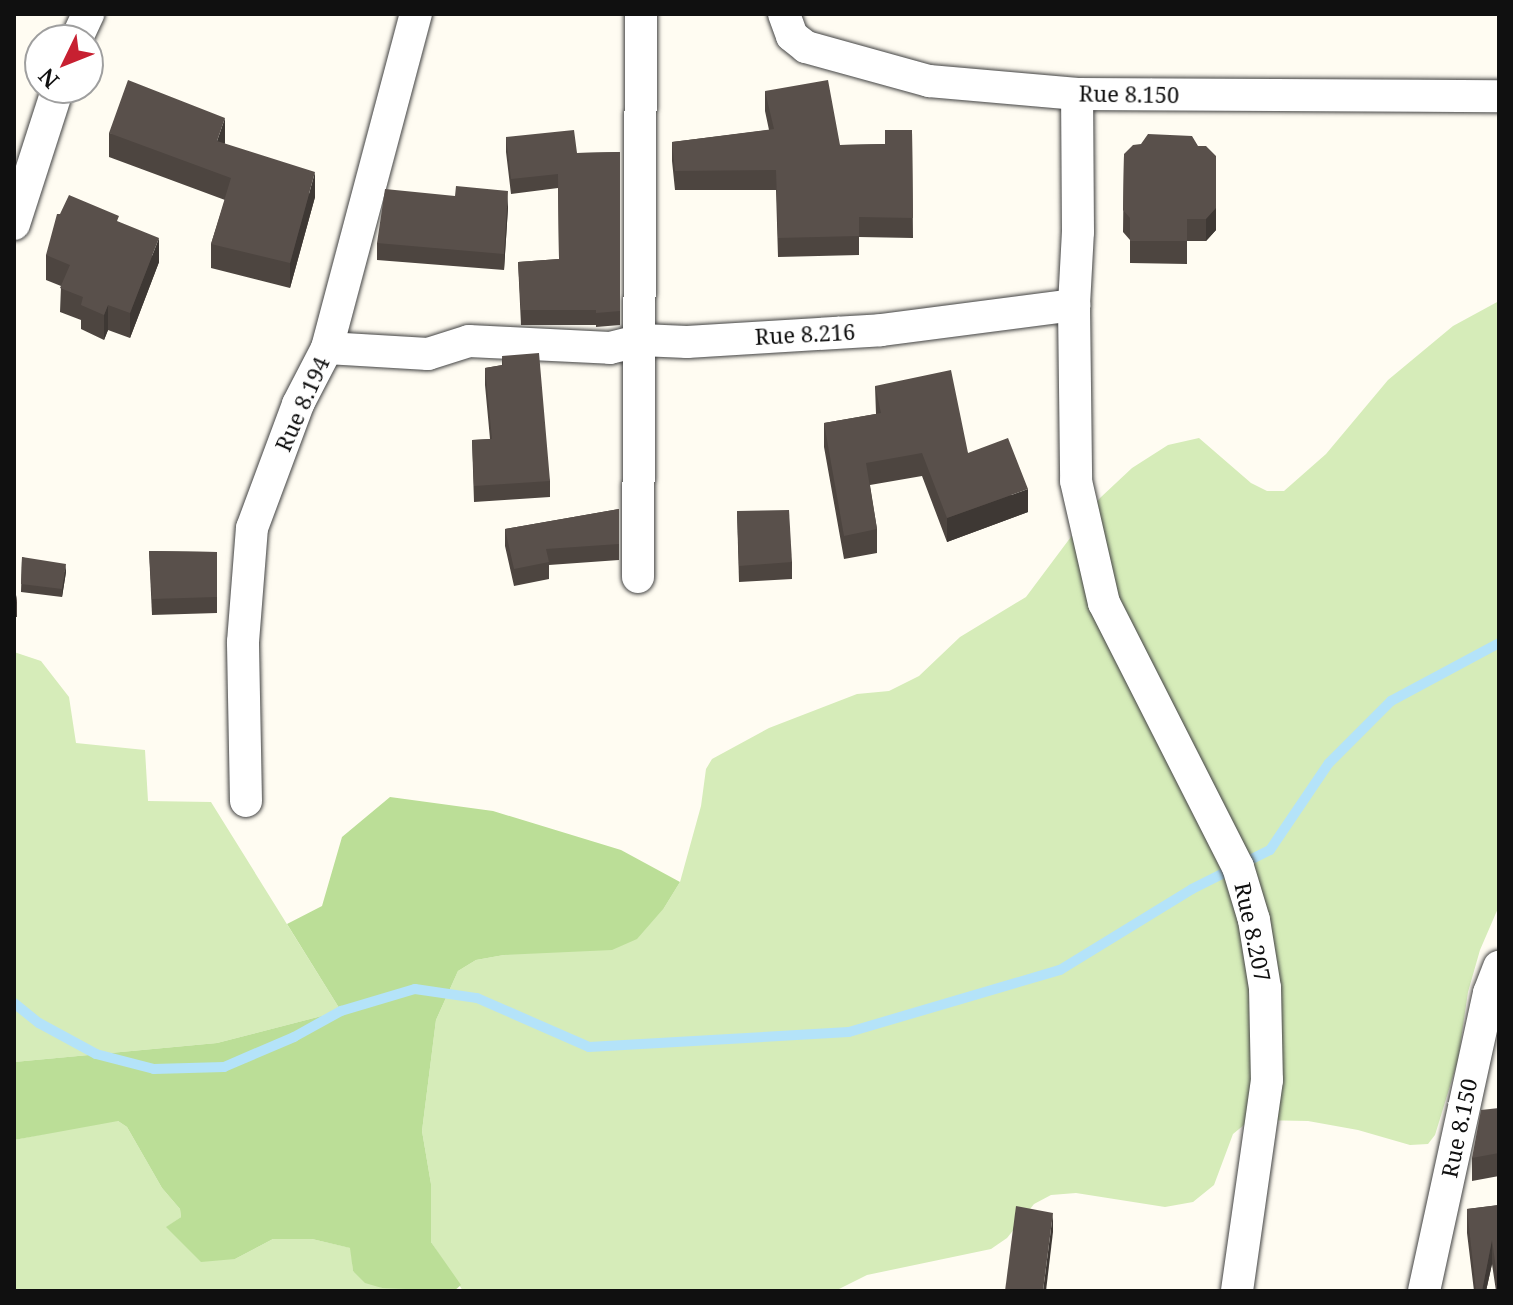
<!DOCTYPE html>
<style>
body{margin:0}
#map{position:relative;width:1513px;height:1305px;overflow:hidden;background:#fffcf2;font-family:"Noto Serif",serif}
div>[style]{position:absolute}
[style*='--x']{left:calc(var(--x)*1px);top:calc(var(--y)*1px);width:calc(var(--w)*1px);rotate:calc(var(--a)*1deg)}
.green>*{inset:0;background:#d6ecb9}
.forest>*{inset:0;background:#bbde97}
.stream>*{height:10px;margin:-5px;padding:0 5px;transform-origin:5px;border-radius:5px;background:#b4e3f9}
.roads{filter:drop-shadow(0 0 2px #434343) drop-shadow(0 0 2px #434343)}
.street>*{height:32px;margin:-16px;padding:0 16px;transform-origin:16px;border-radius:16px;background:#fff}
.wall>*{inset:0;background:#4d4540}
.shaded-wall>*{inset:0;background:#3e3834}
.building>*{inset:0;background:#59504b}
span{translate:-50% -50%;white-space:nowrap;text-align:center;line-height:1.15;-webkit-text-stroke:8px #fff;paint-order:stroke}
.street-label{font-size:22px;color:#101010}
.frame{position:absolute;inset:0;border:16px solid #101010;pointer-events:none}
.north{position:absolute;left:24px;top:24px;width:80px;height:80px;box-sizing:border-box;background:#fff;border:2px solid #9f9f9f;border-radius:50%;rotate:227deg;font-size:22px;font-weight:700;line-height:32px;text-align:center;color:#101010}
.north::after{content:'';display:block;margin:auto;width:28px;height:36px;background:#c72031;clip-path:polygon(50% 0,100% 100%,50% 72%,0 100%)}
</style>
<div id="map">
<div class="green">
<i style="clip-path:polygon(1499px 301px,1499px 906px,1480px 950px,1468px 992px,1458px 1060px,1435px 1135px,1428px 1144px,1410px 1145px,1358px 1130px,1308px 1121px,1250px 1120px,1233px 1134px,1214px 1185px,1193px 1202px,1165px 1207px,1076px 1193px,1051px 1195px,1034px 1204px,1007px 1238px,991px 1249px,867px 1275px,835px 1291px,463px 1291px,431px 1242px,431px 1184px,422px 1131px,436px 1020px,458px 971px,476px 960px,504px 955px,664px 908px,680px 882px,701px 806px,706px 769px,712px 759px,769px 728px,857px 694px,889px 691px,919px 676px,960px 637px,1026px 597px,1100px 498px,1132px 468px,1168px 445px,1199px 438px,1251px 483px,1267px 491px,1284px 491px,1326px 454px,1388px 380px,1453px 326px)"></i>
<i style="clip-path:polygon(14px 652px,41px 661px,69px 697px,76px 743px,145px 750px,148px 801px,211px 802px,341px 1011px,217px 1043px,14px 1062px)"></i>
<i style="clip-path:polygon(107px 1121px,118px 1121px,127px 1127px,162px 1188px,180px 1209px,181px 1217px,167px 1227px,235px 1259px,273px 1239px,312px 1239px,351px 1248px,353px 1271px,382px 1288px,434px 1287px,445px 1291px,14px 1291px,14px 1140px)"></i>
</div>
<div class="forest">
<i style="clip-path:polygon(390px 797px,493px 811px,621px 850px,680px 882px,664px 908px,637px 939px,612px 950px,504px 955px,476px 960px,458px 971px,436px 1020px,422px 1131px,431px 1184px,431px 1242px,461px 1285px,454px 1291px,382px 1288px,365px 1283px,353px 1271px,350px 1248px,312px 1239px,273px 1239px,235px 1259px,201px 1262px,166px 1227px,181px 1217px,180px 1209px,162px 1188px,127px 1127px,118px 1121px,14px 1140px,14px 1062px,217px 1043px,341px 1011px,287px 924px,322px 906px,342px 837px)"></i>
</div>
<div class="stream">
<i style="--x:14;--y:1003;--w:32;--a:39"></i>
<i style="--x:39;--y:1023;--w:65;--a:28.5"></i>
<i style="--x:96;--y:1054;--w:60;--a:14.5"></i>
<i style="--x:154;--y:1069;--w:70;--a:-1.6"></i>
<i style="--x:224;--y:1067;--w:76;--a:-23.2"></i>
<i style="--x:294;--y:1037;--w:54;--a:-29"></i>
<i style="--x:341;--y:1011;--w:77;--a:-16.6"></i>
<i style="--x:415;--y:989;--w:63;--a:8.3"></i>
<i style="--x:477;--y:998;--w:122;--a:23.6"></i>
<i style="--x:589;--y:1047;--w:260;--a:-3.3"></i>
<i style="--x:849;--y:1032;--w:220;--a:-16.4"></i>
<i style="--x:1060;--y:970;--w:155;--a:-31.5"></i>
<i style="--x:1192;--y:889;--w:87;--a:-26.6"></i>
<i style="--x:1270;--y:850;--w:105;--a:-55.9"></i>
<i style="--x:1329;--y:763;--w:88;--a:-45"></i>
<i style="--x:1391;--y:701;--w:123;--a:-28.2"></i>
</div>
<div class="roads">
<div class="street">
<i style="--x:784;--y:14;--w:23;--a:70"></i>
<i style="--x:792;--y:36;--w:18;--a:38"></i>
<i style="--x:806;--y:47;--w:128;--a:15.5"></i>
<i style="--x:929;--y:81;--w:149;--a:5"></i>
<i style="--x:1077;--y:94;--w:422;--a:0.3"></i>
<i style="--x:76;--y:40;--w:29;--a:-65"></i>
<i style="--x:14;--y:224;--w:143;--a:-72.1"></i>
<i style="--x:1074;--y:305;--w:176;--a:89.3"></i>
<i style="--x:1076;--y:481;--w:125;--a:77.1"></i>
<i style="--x:1104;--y:603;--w:296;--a:63.1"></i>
<i style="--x:1238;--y:867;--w:55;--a:73.2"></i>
<i style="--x:1254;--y:920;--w:69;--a:80.8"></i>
<i style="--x:1265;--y:988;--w:92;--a:88.8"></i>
<i style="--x:1267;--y:1080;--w:213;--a:98.1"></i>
<i style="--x:327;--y:348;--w:101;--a:3.4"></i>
<i style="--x:428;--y:354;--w:43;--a:-17.6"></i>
<i style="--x:469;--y:341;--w:141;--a:2.8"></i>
<i style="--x:610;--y:348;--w:32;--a:-14"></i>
<i style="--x:641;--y:340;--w:46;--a:2.5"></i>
<i style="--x:687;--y:342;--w:194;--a:-3.5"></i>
<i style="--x:881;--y:330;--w:195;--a:-7.4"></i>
<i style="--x:1074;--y:305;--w:73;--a:-86.9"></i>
<i style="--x:1078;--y:232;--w:138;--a:-90.4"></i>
<i style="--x:638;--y:577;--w:563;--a:-89.69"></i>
<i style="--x:246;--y:801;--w:159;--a:-91.1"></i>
<i style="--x:243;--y:642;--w:114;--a:-85.5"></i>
<i style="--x:252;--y:528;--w:132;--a:-69.6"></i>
<i style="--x:298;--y:404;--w:63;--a:-62.6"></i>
<i style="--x:327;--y:348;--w:346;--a:-75.1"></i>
<i style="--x:1424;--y:1291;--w:305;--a:-77.7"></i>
<i style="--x:1489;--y:993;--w:28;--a:-69"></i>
</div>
</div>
<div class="wall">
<i style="clip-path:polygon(765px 91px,840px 145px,885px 144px,912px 130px,913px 238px,859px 237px,859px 255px,778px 257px,776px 190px,675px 190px,672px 161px,672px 142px,769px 130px,765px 111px)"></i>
<i style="clip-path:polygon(109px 133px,225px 144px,315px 197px,290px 288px,211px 268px,211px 244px,225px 200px,109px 157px)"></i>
<i style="clip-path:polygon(506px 137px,577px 153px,620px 152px,620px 325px,596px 327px,596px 325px,521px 325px,518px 262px,559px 259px,558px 188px,511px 194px,506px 152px)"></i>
<i style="clip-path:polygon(1198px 146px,1216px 230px,1206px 241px,1187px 241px,1187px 264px,1130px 263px,1130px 240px,1123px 232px,1124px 154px)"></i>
<i style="clip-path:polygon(508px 207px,504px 270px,377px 260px,377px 243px)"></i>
<i style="clip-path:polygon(119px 222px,159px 262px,130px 338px,108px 330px,104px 340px,81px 329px,81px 320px,60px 312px,61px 286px,46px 280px,46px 255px)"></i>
<i style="clip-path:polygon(502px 356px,550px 481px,550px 497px,474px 502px,472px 440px,490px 439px,485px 385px,485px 368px,502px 365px)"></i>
<i style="clip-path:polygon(875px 386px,968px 453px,1028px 512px,947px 542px,922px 476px,870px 485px,877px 529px,877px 553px,844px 559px,824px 447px,824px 423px,876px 414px)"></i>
<i style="clip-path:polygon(619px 509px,619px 560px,549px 565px,549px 579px,514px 586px,505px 546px,505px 529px)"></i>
<i style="clip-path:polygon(737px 511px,792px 562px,792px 579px,739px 582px)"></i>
<i style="clip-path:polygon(149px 551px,217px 552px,217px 613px,152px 615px)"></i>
<i style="clip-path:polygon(22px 557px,66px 572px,62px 597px,21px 592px)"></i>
<i style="clip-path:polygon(14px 581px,17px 602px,17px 617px,14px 617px)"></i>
<i style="clip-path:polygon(1499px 1108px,1499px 1176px,1472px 1181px,1472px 1158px)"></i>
<i style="clip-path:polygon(1499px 1205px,1499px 1291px,1496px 1291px,1492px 1264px,1486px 1291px,1474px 1291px,1467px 1233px,1467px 1209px)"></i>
</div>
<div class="shaded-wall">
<i style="clip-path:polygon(225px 118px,225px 143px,217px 166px,217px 141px)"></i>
<i style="clip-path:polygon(1216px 156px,1216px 230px,1206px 241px,1206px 219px)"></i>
<i style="clip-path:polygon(315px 172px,315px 197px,290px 288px,290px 263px)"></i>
<i style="clip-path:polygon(508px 191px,508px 207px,504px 270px,504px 254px)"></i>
<i style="clip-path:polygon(159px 238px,159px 262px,130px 338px,130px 313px)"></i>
<i style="clip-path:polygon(108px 305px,108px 330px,104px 340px,104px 315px)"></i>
<i style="clip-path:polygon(1028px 489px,1028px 512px,947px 542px,947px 518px)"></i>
<i style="clip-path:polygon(66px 564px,66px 572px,62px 597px,62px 589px)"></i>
<i style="clip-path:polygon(1053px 1213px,1053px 1232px,1046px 1291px,1043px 1291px)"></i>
<i style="clip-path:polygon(1492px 1240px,1492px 1264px,1486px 1291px,1482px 1291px)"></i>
</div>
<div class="building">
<i style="clip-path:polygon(128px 80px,225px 118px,217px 141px,315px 172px,290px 263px,211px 244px,231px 178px,109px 133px)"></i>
<i style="clip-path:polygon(828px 80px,840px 145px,885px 144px,885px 130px,912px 130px,913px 218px,859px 217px,859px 236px,778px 238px,776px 170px,675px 171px,672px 142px,774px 129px,765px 91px)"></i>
<i style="clip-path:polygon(574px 130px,577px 153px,620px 152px,620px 311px,596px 313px,596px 310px,521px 310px,518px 262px,559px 259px,558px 174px,511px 179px,506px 137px)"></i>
<i style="clip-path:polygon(1148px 134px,1192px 136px,1198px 146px,1206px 146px,1216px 156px,1216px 208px,1206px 219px,1187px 219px,1187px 241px,1130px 241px,1130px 218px,1123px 210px,1124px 154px,1133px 145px,1141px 144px)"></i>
<i style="clip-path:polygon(456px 186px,508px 191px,504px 254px,377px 243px,385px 189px,455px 196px)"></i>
<i style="clip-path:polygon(69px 195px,119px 216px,117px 221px,159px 238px,130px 313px,108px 305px,104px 315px,81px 305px,83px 297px,60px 288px,70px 265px,46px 255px,57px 214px,60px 214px)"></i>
<i style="clip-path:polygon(539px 353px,550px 481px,474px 486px,472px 440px,492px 439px,485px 368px,503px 365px,502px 356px)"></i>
<i style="clip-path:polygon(951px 370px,968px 453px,1008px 438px,1028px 489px,947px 518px,922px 453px,866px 463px,877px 529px,844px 536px,824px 423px,881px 413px,875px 386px)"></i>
<i style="clip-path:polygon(619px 509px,619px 544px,546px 549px,549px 562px,514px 569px,505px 529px)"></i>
<i style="clip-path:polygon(789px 510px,792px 562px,739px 566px,737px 511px)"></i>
<i style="clip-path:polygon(149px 551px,217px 552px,217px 597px,152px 599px)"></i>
<i style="clip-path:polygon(22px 557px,66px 564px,62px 589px,21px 584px)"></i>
<i style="clip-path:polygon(14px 581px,17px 602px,14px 602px)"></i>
<i style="clip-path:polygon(1499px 1108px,1499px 1153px,1472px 1158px,1481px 1110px)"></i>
<i style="clip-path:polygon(1499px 1205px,1499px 1290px,1492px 1240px,1482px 1291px,1476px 1291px,1467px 1209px)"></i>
<i style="clip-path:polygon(1016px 1206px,1053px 1213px,1043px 1291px,1005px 1291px)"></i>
</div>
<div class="street-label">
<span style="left:1129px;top:94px;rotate:1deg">Rue 8.150</span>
<span style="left:805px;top:334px;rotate:-3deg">Rue 8.216</span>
<span style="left:302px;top:404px;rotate:-66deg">Rue 8.194</span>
<span style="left:1253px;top:932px;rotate:78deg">Rue 8.207</span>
<span style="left:1459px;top:1128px;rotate:-78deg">Rue 8.150</span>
</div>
<div class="frame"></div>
<div class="north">N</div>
</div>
